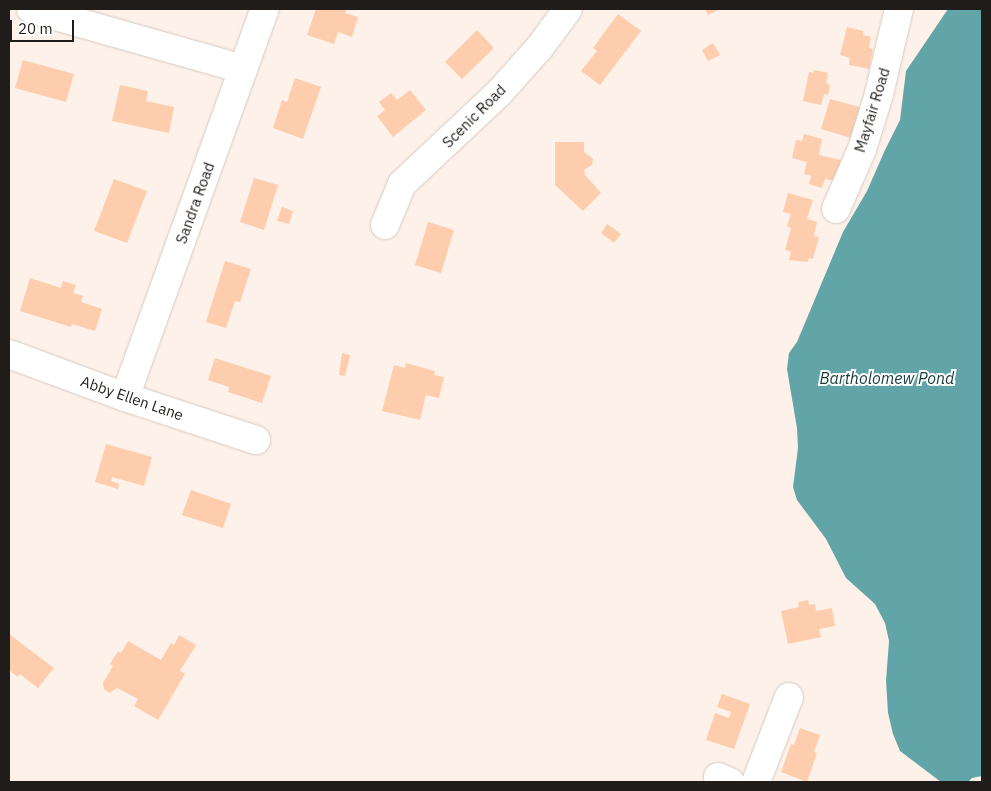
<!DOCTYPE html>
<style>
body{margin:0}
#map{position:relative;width:991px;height:791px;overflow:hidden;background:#fdf1e9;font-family:"IBM Plex Sans",sans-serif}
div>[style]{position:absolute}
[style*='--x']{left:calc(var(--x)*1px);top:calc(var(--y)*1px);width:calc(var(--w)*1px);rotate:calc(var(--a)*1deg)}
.water>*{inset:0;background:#61a5a8}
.building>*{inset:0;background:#fdcdad}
.roads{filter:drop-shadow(0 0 1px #d5cac2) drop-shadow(0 0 1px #d5cac2)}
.minor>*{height:28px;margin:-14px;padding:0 14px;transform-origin:14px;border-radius:14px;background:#fff}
span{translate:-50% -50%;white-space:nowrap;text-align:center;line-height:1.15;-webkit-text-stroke:4px #fff;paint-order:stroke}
.street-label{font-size:15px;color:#201c19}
.water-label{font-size:16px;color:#16393a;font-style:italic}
.frame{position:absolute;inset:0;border:10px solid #201c19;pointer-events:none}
.scale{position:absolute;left:10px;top:20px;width:64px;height:22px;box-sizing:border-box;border:2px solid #201c19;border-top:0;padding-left:6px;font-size:15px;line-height:18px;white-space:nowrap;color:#201c19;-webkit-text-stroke:4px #fff;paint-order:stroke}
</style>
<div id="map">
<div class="water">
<i style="clip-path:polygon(948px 9px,982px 9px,982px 776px,972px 778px,968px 782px,941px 782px,900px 751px,893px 734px,888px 713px,886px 681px,889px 641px,885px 623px,875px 604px,846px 578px,826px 539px,797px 500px,793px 487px,798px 448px,797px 428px,787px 369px,789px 353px,797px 342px,843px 232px,867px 191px,885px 150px,900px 120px,906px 71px)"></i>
</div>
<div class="building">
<i style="clip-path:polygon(316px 9px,347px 9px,345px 13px,358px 17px,352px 37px,338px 32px,334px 44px,307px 35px)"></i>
<i style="clip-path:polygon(705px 9px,720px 9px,708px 15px)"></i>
<i style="clip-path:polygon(618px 14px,641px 31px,600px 85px,581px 71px,597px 51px,593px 48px)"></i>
<i style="clip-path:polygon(847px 27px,863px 31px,863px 35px,871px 37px,869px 48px,873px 49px,869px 69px,849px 65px,850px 58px,840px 55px)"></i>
<i style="clip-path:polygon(477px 30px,494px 48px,462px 79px,445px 62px)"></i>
<i style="clip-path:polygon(713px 43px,720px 55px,708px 61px,702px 50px)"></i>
<i style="clip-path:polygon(23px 60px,74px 74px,66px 102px,15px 88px)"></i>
<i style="clip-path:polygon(814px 70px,828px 73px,826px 83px,830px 85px,828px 95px,824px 94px,821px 105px,803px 101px,809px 72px,814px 73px)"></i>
<i style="clip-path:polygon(295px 78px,321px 87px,303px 139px,273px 128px,282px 100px,287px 102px)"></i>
<i style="clip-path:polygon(120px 85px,148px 91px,146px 101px,174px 107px,169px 133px,112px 121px)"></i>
<i style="clip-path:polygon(410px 90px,426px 110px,393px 137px,377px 116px,385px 110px,379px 102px,391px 93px,397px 100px)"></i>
<i style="clip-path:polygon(830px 99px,867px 109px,858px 140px,821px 129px)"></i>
<i style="clip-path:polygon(804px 134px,822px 139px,819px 155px,841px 160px,836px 181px,825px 179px,822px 188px,809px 184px,811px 176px,804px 174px,807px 162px,792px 158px,796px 140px,802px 141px)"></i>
<i style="clip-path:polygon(555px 142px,584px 142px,584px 152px,593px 159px,592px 165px,584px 170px,585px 175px,601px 193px,583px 211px,555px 185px)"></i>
<i style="clip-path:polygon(254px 178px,278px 185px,264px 230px,240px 222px)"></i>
<i style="clip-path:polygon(114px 179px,147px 191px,127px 243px,94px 231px)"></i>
<i style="clip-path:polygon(788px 193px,813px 200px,807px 219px,817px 222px,814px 236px,819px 237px,813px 259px,809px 258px,808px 262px,789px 260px,791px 252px,785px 250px,791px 228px,787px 226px,791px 214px,783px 212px)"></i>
<i style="clip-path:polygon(282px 207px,293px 211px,289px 224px,277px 221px)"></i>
<i style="clip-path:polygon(428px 222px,454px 230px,441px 273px,415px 265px)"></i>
<i style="clip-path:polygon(607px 224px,621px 234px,614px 243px,601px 233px)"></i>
<i style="clip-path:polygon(225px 261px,251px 269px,240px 302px,235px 301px,226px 328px,206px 322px)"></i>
<i style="clip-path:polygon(30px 278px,61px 288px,63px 281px,76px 285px,73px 293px,83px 296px,81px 302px,102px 309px,95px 331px,72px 324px,71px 327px,20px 311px)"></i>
<i style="clip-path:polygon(342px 353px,350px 355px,345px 376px,339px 375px)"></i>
<i style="clip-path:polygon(215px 358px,271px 376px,262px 403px,228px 392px,229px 387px,208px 380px)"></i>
<i style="clip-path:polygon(406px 363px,435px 371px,434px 375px,444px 377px,439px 398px,426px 395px,420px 420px,382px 411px,394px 365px,405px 368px)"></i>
<i style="clip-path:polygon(106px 444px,152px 457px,144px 486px,112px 477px,111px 481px,119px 484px,118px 489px,95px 482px)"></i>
<i style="clip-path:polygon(191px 490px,231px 504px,223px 528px,182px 515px)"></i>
<i style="clip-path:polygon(808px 600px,809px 605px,815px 604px,816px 611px,832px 608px,835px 626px,819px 629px,821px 637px,788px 644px,781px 611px,799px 607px,798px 602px)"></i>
<i style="clip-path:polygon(9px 634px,54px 668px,38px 688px,20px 674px,18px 677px,9px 670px)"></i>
<i style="clip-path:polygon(179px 635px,196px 645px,180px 671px,185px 674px,158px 720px,134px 706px,138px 699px,117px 688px,110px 693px,104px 689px,103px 683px,113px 666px,110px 664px,118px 651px,121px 653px,128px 641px,161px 660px,171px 643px,174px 645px)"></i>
<i style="clip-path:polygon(722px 694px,750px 704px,734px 749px,706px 740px,715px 713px,729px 718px,731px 712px,717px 707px)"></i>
<i style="clip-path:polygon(800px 728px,820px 735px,814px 752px,817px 753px,807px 782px,781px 772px,791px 744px,794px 745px)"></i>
</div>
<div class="roads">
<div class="minor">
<i style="--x:31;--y:9;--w:220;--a:15.8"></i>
<i style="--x:836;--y:209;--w:65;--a:-66.6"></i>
<i style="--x:862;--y:149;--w:58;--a:-72.8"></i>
<i style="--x:879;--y:94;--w:87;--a:-76.8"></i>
<i style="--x:385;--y:225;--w:44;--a:-67.5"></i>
<i style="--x:402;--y:184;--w:133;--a:-43.2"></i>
<i style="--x:499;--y:93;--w:62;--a:-48.3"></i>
<i style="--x:540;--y:47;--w:47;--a:-53.6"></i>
<i style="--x:9;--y:354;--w:124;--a:20.3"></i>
<i style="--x:125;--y:397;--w:138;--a:18.2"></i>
<i style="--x:125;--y:397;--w:412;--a:-70.2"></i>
<i style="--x:718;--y:777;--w:13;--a:23"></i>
<i style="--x:756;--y:782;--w:91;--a:-68.8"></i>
</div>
</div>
<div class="street-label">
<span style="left:872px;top:110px;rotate:-73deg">Mayfair Road</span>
<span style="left:474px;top:116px;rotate:-45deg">Scenic Road</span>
<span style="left:195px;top:203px;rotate:-70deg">Sandra Road</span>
<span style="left:132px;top:398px;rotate:19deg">Abby Ellen Lane</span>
</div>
<div class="water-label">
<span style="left:887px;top:378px">Bartholomew Pond</span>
</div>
<div class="frame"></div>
<div class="scale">20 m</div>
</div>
